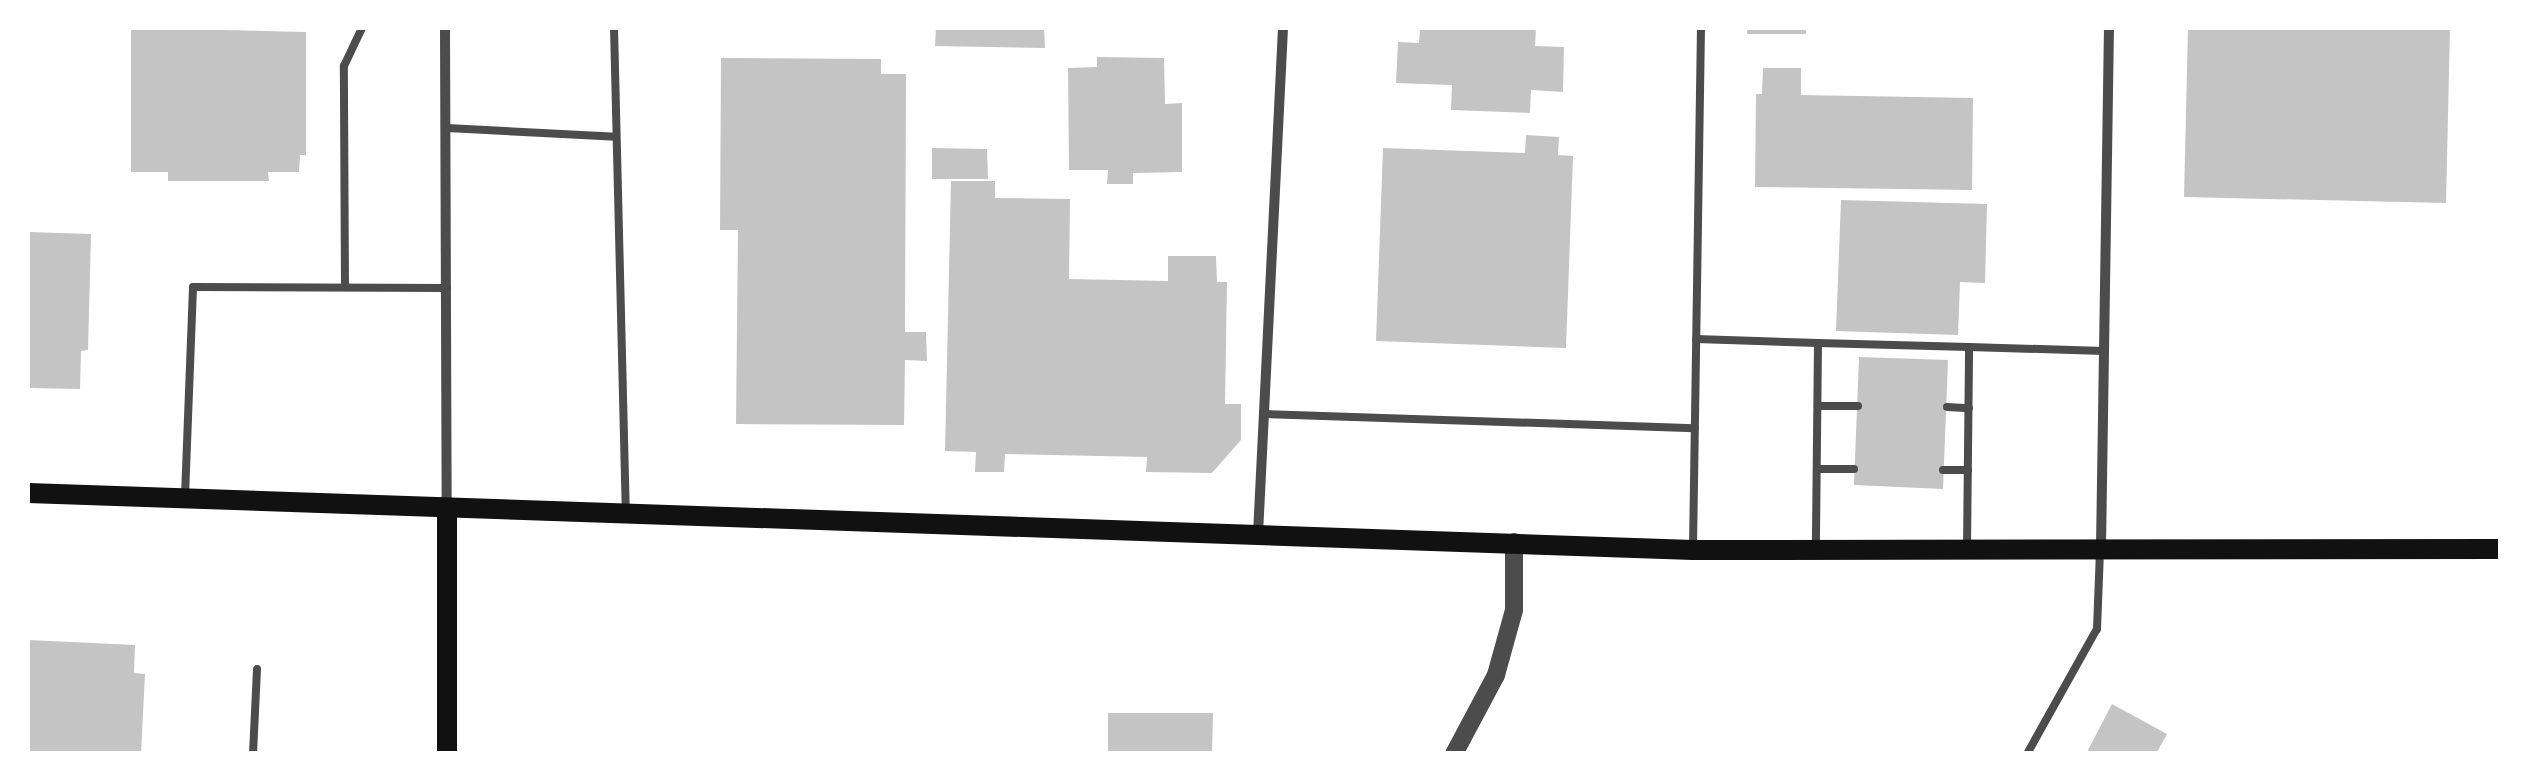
<!DOCTYPE html>
<style>
body{margin:0}
#map{position:relative;width:2528px;height:781px;overflow:hidden;background:#fff;font-family:"IBM Plex Sans",sans-serif}
div>[style]{position:absolute}
[style*='--x']{left:calc(var(--x)*1px);top:calc(var(--y)*1px);width:calc(var(--w)*1px);rotate:calc(var(--a)*1deg)}
.building>*{inset:0;background:#c4c4c4}
.service>*{height:8px;margin:-4px;padding:0 4px;transform-origin:4px;border-radius:4px;background:#4c4c4c}
.minor>*{height:10px;margin:-5px;padding:0 5px;transform-origin:5px;border-radius:5px;background:#4c4c4c}
.tertiary>*{height:18px;margin:-9px;padding:0 9px;transform-origin:9px;border-radius:9px;background:#4c4c4c}
.secondary>*{height:20px;margin:-10px;padding:0 10px;transform-origin:10px;border-radius:10px;background:#111}
span{translate:-50% -50%;white-space:nowrap;text-align:center;line-height:1.15;-webkit-text-stroke:8px #fff;paint-order:stroke}
.frame{position:absolute;inset:0;border:30px solid #fff;pointer-events:none}
</style>
<div id="map">
<div class="building">
<i style="clip-path:polygon(131px 28px,306px 32px,306px 155px,300px 155px,299px 172px,268px 172px,269px 181px,168px 181px,168px 172px,131px 172px)"></i>
<i style="clip-path:polygon(936px 28px,1044px 28px,1045px 48px,935px 46px)"></i>
<i style="clip-path:polygon(1420px 28px,1536px 28px,1535px 46px,1564px 47px,1563px 92px,1531px 90px,1530px 113px,1451px 110px,1452px 85px,1396px 83px,1398px 42px,1419px 43px)"></i>
<i style="clip-path:polygon(1747px 28px,1806px 28px,1806px 34px,1747px 34px)"></i>
<i style="clip-path:polygon(2188px 28px,2450px 28px,2446px 203px,2184px 197px)"></i>
<i style="clip-path:polygon(1097px 57px,1164px 58px,1165px 104px,1182px 103px,1182px 172px,1133px 173px,1133px 184px,1107px 184px,1108px 170px,1069px 170px,1068px 68px,1097px 67px)"></i>
<i style="clip-path:polygon(721px 58px,881px 59px,881px 74px,906px 74px,905px 332px,926px 332px,927px 361px,905px 360px,904px 425px,736px 424px,738px 230px,720px 230px)"></i>
<i style="clip-path:polygon(1763px 68px,1801px 68px,1801px 95px,1973px 98px,1972px 190px,1755px 187px,1756px 94px,1762px 94px)"></i>
<i style="clip-path:polygon(1526px 135px,1559px 137px,1558px 155px,1573px 156px,1566px 348px,1376px 341px,1383px 148px,1525px 153px)"></i>
<i style="clip-path:polygon(932px 148px,987px 149px,988px 179px,932px 179px)"></i>
<i style="clip-path:polygon(951px 181px,995px 181px,995px 198px,1070px 199px,1069px 279px,1168px 281px,1168px 256px,1216px 256px,1217px 282px,1227px 282px,1225px 404px,1241px 404px,1241px 440px,1212px 473px,1146px 472px,1147px 457px,1005px 454px,1004px 472px,975px 472px,976px 452px,945px 451px)"></i>
<i style="clip-path:polygon(1841px 200px,1987px 204px,1985px 283px,1960px 282px,1958px 335px,1836px 331px)"></i>
<i style="clip-path:polygon(28px 232px,91px 234px,88px 350px,81px 351px,80px 389px,28px 388px)"></i>
<i style="clip-path:polygon(1859px 357px,1948px 360px,1943px 489px,1854px 485px)"></i>
<i style="clip-path:polygon(28px 640px,135px 645px,134px 673px,145px 674px,141px 754px,28px 754px)"></i>
<i style="clip-path:polygon(2112px 704px,2167px 734px,2156px 754px,2086px 754px)"></i>
<i style="clip-path:polygon(1108px 713px,1213px 713px,1212px 754px,1108px 754px)"></i>
</div>
<div class="service">
<i style="--x:614;--y:28;--w:485;--a:88.6"></i>
<i style="--x:447;--y:128;--w:169;--a:3"></i>
<i style="--x:345;--y:287;--w:221;--a:-90.3"></i>
<i style="--x:344;--y:66;--w:42;--a:-64.7"></i>
<i style="--x:1696;--y:339;--w:122;--a:1.9"></i>
<i style="--x:1818;--y:343;--w:206;--a:90.6"></i>
<i style="--x:1818;--y:343;--w:151;--a:1.5"></i>
<i style="--x:1818;--y:406;--w:40;--a:0"></i>
<i style="--x:1947;--y:407;--w:22;--a:3"></i>
<i style="--x:1265;--y:414;--w:430;--a:1.9"></i>
<i style="--x:1817;--y:469;--w:37;--a:0"></i>
<i style="--x:1943;--y:470;--w:25;--a:0"></i>
<i style="--x:185;--y:496;--w:209;--a:-87.8"></i>
<i style="--x:193;--y:287;--w:254;--a:0.2"></i>
<i style="--x:1693;--y:548;--w:520;--a:-89.12"></i>
<i style="--x:1967;--y:548;--w:201;--a:-89.4"></i>
<i style="--x:1969;--y:347;--w:135;--a:1.7"></i>
<i style="--x:253;--y:754;--w:85;--a:-87.3"></i>
<i style="--x:2027;--y:754;--w:143;--a:-60.8"></i>
<i style="--x:2097;--y:629;--w:77;--a:-87.8"></i>
</div>
<div class="minor">
<i style="--x:445;--y:28;--w:483;--a:89.8"></i>
<i style="--x:1258;--y:534;--w:507;--a:-87.17"></i>
<i style="--x:2101;--y:547;--w:519;--a:-89.12"></i>
</div>
<div class="tertiary">
<i style="--x:1454;--y:754;--w:89;--a:-62"></i>
<i style="--x:1496;--y:675;--w:67;--a:-74.5"></i>
<i style="--x:1514;--y:610;--w:68;--a:-90"></i>
</div>
<div class="secondary">
<i style="--x:28;--y:493;--w:1666;--a:1.96"></i>
<i style="--x:1693;--y:550;--w:807;--a:-0.07"></i>
<i style="--x:447;--y:754;--w:242;--a:-90"></i>
</div>
<div class="frame"></div>
</div>
